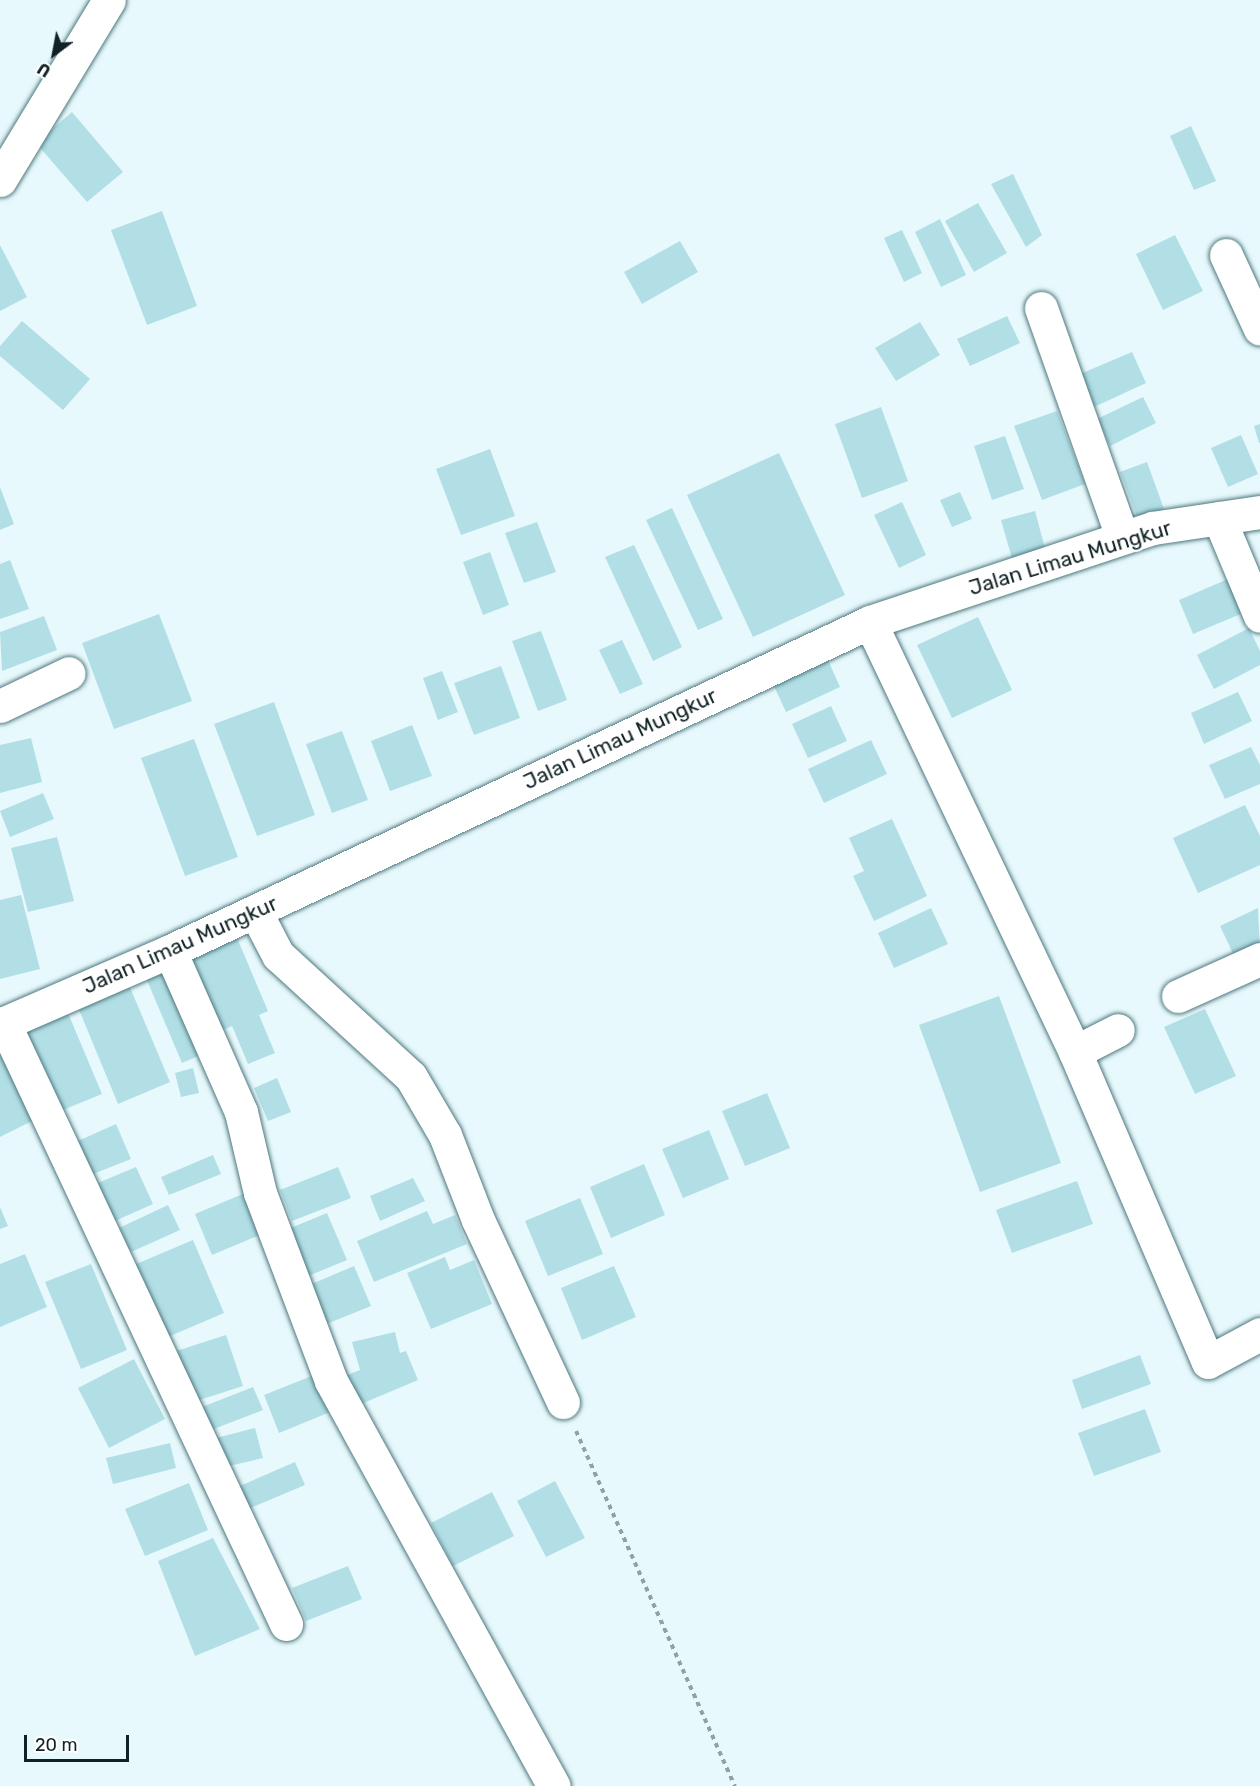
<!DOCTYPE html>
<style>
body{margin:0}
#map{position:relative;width:1260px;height:1786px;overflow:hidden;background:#e7f9fc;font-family:Rubik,sans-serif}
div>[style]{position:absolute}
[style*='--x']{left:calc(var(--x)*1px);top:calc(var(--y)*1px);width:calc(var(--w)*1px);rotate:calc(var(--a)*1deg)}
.building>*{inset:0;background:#b2dfe6}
.path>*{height:4px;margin-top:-2px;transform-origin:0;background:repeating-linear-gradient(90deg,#8fa1a4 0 4.5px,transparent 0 9px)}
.roads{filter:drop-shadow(0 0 2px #4e787f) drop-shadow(0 0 2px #4e787f)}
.minor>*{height:33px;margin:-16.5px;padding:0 16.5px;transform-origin:16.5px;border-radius:16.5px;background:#fff}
span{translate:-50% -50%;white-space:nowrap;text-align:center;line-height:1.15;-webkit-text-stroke:4.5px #fff;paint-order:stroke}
.street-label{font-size:21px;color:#112225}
.north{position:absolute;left:24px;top:24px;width:60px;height:60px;-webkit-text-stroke:4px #fff;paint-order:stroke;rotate:212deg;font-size:16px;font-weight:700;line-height:24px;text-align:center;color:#112225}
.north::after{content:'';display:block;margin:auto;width:21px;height:27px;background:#112225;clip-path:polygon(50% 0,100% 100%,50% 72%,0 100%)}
.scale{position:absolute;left:24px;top:1735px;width:105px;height:27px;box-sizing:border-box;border:3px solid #112225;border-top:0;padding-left:8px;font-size:18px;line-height:21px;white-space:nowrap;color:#112225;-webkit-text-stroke:4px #fff;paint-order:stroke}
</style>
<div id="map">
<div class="building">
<i style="clip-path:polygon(72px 112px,123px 172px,87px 202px,36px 143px)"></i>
<i style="clip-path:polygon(1191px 126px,1216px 181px,1194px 190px,1170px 136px)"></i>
<i style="clip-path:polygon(1013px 174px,1042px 235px,1026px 247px,991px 184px)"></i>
<i style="clip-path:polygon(978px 203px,1007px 253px,974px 272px,945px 221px)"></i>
<i style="clip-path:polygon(162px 211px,197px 306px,147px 325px,111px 230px)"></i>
<i style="clip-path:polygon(940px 219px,966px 275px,941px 287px,915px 232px)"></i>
<i style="clip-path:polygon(902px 230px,922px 273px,904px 282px,884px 238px)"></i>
<i style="clip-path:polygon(1175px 235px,1203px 291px,1163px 310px,1136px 254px)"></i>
<i style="clip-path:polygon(680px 241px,698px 272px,642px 304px,624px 272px)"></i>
<i style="clip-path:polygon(0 245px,27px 297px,0 311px)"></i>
<i style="clip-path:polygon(1007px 316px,1020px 343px,970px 366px,957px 339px)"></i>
<i style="clip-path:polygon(22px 321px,90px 379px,63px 410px,0 356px,0 346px)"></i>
<i style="clip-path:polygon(920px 322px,940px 355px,896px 381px,875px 348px)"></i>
<i style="clip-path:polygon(1132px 352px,1146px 383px,1094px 407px,1080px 374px)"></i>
<i style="clip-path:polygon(1143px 397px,1156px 423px,1110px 446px,1097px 419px)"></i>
<i style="clip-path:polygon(881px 407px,908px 481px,862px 498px,835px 424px)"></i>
<i style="clip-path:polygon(1057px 411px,1085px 484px,1042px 500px,1014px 426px)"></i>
<i style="clip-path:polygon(1260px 424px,1260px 443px,1259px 443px,1254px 426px)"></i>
<i style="clip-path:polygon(1241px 435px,1258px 474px,1228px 487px,1211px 448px)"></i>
<i style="clip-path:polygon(1005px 436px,1024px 489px,992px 500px,974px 446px)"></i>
<i style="clip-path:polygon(490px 449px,515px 516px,461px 535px,436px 469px)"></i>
<i style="clip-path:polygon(779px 453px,845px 595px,753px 637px,687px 495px)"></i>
<i style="clip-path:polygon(1147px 462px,1164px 509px,1138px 519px,1120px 472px)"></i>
<i style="clip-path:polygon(0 487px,14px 524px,0 530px)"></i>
<i style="clip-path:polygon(960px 492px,972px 519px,952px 527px,940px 500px)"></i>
<i style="clip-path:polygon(902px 502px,926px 555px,899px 568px,874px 515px)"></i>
<i style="clip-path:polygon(672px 508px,723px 619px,698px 630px,646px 520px)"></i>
<i style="clip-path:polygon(1035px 511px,1046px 552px,1013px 562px,1001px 520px)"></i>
<i style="clip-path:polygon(537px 522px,556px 572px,524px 583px,505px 533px)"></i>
<i style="clip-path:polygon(634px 545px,682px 647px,653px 661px,605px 557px)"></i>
<i style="clip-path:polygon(490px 552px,509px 605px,483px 615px,463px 562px)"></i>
<i style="clip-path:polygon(10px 560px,29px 609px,0 619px,0 564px)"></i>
<i style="clip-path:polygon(1228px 579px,1243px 613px,1193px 634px,1179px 600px)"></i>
<i style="clip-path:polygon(159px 614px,192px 701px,114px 729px,82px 643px)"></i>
<i style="clip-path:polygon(44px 616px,57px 650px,2px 671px,0 632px)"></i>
<i style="clip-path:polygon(978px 617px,1012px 690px,952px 718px,917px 645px)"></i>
<i style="clip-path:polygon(1249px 628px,1260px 651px,1260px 665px,1214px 689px,1197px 655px)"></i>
<i style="clip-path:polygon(541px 631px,567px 700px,538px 711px,512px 641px)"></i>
<i style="clip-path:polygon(622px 640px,643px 684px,620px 694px,599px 650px)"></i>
<i style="clip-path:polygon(828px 660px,840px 687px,786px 712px,773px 684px)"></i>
<i style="clip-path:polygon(501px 666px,520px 718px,474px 735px,454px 683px)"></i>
<i style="clip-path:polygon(442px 671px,458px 712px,438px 720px,423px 678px)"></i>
<i style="clip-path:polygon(1238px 692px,1252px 721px,1204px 744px,1191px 713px)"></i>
<i style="clip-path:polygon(274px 702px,315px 815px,257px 836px,214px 724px)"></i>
<i style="clip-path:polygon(831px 706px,847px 741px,808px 758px,792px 724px)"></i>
<i style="clip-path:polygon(412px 725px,432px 776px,390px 791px,371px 741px)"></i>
<i style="clip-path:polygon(342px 731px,368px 800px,332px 813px,306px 744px)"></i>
<i style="clip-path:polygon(31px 738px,42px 782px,0 793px,0 745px)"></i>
<i style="clip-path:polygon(194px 739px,238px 857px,185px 876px,141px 758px)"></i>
<i style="clip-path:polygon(871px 740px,887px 774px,824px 803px,808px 769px)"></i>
<i style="clip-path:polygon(1251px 747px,1260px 765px,1260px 784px,1225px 799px,1209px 765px)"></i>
<i style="clip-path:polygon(43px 793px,54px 819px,10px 837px,0 811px)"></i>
<i style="clip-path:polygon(1245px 805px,1260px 836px,1260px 865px,1198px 893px,1173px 838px)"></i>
<i style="clip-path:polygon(892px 819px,927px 896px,874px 921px,853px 876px,864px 871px,849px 838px)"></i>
<i style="clip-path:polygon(57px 837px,74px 901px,28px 912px,11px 848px)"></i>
<i style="clip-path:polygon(21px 895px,40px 969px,0 979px,0 900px)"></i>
<i style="clip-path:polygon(931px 908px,948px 944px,894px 968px,878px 933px)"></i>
<i style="clip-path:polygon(1258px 908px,1260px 952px,1237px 962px,1220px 926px)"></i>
<i style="clip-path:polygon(235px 933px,268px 1011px,259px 1015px,275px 1053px,248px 1064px,232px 1026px,216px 1033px,182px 955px)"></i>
<i style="clip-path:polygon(171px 967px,207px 1052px,182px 1063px,146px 978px)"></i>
<i style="clip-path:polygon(126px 978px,170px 1082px,118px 1104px,75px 1000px)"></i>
<i style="clip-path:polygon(999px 996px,1061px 1163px,980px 1192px,919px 1025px)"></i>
<i style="clip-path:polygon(1205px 1009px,1236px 1076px,1195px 1094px,1164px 1027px)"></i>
<i style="clip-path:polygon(68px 1013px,102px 1094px,58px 1112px,24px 1031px)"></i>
<i style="clip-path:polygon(0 1033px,42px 1116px,0 1137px)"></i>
<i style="clip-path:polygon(193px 1068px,199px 1093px,181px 1097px,175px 1073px)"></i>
<i style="clip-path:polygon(277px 1078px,291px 1112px,268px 1121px,254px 1088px)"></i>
<i style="clip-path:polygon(767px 1093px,790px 1148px,745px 1166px,722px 1111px)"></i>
<i style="clip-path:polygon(116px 1124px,131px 1159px,93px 1174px,78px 1141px)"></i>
<i style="clip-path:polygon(709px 1130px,729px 1179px,683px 1198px,662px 1149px)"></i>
<i style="clip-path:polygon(213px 1155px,221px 1174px,169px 1195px,161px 1177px)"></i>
<i style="clip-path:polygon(644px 1164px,665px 1215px,611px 1238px,590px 1187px)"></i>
<i style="clip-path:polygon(136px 1167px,153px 1204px,115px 1221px,98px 1183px)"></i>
<i style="clip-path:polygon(338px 1167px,351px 1198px,292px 1221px,280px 1190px)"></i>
<i style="clip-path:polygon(413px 1178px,425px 1201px,380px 1221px,370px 1196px)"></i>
<i style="clip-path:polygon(1077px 1181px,1093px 1224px,1012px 1253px,996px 1210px)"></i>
<i style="clip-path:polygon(250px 1191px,267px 1232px,212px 1255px,195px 1214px)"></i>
<i style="clip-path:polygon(580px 1198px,603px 1254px,548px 1276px,525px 1221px)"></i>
<i style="clip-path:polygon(168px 1205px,180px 1230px,131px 1252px,119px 1228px)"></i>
<i style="clip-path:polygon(0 1207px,8px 1226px,0 1229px)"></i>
<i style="clip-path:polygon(427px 1211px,433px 1224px,455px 1215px,467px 1244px,374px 1282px,357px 1241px)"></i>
<i style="clip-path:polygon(327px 1213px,347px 1260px,301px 1279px,281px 1232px)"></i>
<i style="clip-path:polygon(193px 1240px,224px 1313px,161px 1340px,129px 1267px)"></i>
<i style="clip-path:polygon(25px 1254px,47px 1307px,0 1327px,0 1264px)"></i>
<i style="clip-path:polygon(445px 1257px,450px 1270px,474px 1260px,492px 1304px,431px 1329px,407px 1273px)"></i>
<i style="clip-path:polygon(91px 1264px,127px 1350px,81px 1369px,45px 1282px)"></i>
<i style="clip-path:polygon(354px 1266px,371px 1306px,319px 1327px,302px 1288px)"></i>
<i style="clip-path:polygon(614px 1266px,636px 1317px,582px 1340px,561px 1288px)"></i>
<i style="clip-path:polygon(395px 1332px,400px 1353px,406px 1351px,418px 1380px,354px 1407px,342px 1377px,360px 1370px,352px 1342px)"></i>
<i style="clip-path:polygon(226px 1335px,243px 1386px,187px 1404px,170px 1353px)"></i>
<i style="clip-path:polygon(1140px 1355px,1151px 1384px,1082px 1409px,1072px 1380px)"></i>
<i style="clip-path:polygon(134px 1359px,165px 1419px,109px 1448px,78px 1388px)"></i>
<i style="clip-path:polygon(319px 1373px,335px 1410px,279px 1433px,264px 1395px)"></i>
<i style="clip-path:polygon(253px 1387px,263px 1410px,206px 1432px,197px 1409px)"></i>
<i style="clip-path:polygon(1145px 1409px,1161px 1452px,1094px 1476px,1078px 1433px)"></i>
<i style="clip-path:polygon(255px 1428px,263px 1458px,220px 1468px,212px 1439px)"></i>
<i style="clip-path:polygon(170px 1443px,176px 1468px,113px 1484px,106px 1458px)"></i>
<i style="clip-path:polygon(295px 1462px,305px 1485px,243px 1511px,233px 1489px)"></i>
<i style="clip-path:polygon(555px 1481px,585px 1538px,546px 1557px,517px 1501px)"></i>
<i style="clip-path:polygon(189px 1483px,208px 1530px,145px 1556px,125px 1509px)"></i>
<i style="clip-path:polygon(492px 1492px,514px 1536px,453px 1566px,431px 1523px)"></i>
<i style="clip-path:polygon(213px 1538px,260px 1629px,195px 1656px,158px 1561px)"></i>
<i style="clip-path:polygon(348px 1566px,362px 1599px,306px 1621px,292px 1588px)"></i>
</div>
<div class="path">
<i style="--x:576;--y:1431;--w:389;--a:65.9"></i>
</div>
<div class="roads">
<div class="minor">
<i style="--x:0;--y:180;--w:210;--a:-58.8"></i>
<i style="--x:1226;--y:255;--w:81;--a:65.3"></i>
<i style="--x:1041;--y:308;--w:243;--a:70.5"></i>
<i style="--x:1219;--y:518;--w:106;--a:67.3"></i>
<i style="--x:870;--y:622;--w:476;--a:64.5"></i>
<i style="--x:1075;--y:1052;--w:337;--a:66.8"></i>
<i style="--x:1208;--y:1362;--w:59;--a:-28.3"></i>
<i style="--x:0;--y:706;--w:76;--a:-25.6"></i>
<i style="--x:255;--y:911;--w:50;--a:62.4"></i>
<i style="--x:278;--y:955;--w:180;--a:42.5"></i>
<i style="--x:411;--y:1077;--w:67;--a:59.6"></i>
<i style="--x:445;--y:1135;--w:91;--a:68.8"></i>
<i style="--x:478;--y:1220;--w:201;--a:65"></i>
<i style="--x:170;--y:951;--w:176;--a:66.2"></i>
<i style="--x:241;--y:1112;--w:83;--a:76.8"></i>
<i style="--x:260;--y:1193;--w:201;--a:69.3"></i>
<i style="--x:331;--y:1381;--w:462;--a:61.2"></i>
<i style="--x:1178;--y:996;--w:90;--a:-24.3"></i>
<i style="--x:4;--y:1023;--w:664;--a:64.86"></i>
<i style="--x:0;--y:1025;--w:185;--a:-23.5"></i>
<i style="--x:170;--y:951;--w:773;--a:-25.17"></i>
<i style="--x:870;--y:622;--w:298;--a:-18.4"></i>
<i style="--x:1153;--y:528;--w:108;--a:-8.5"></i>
<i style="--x:1075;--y:1052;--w:48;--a:-27.1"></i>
</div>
</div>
<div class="street-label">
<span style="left:1070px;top:558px;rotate:-17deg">Jalan Limau Mungkur</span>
<span style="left:620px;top:739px;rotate:-25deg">Jalan Limau Mungkur</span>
<span style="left:180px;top:945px;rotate:-24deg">Jalan Limau Mungkur</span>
</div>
<div class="north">U</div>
<div class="scale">20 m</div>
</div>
